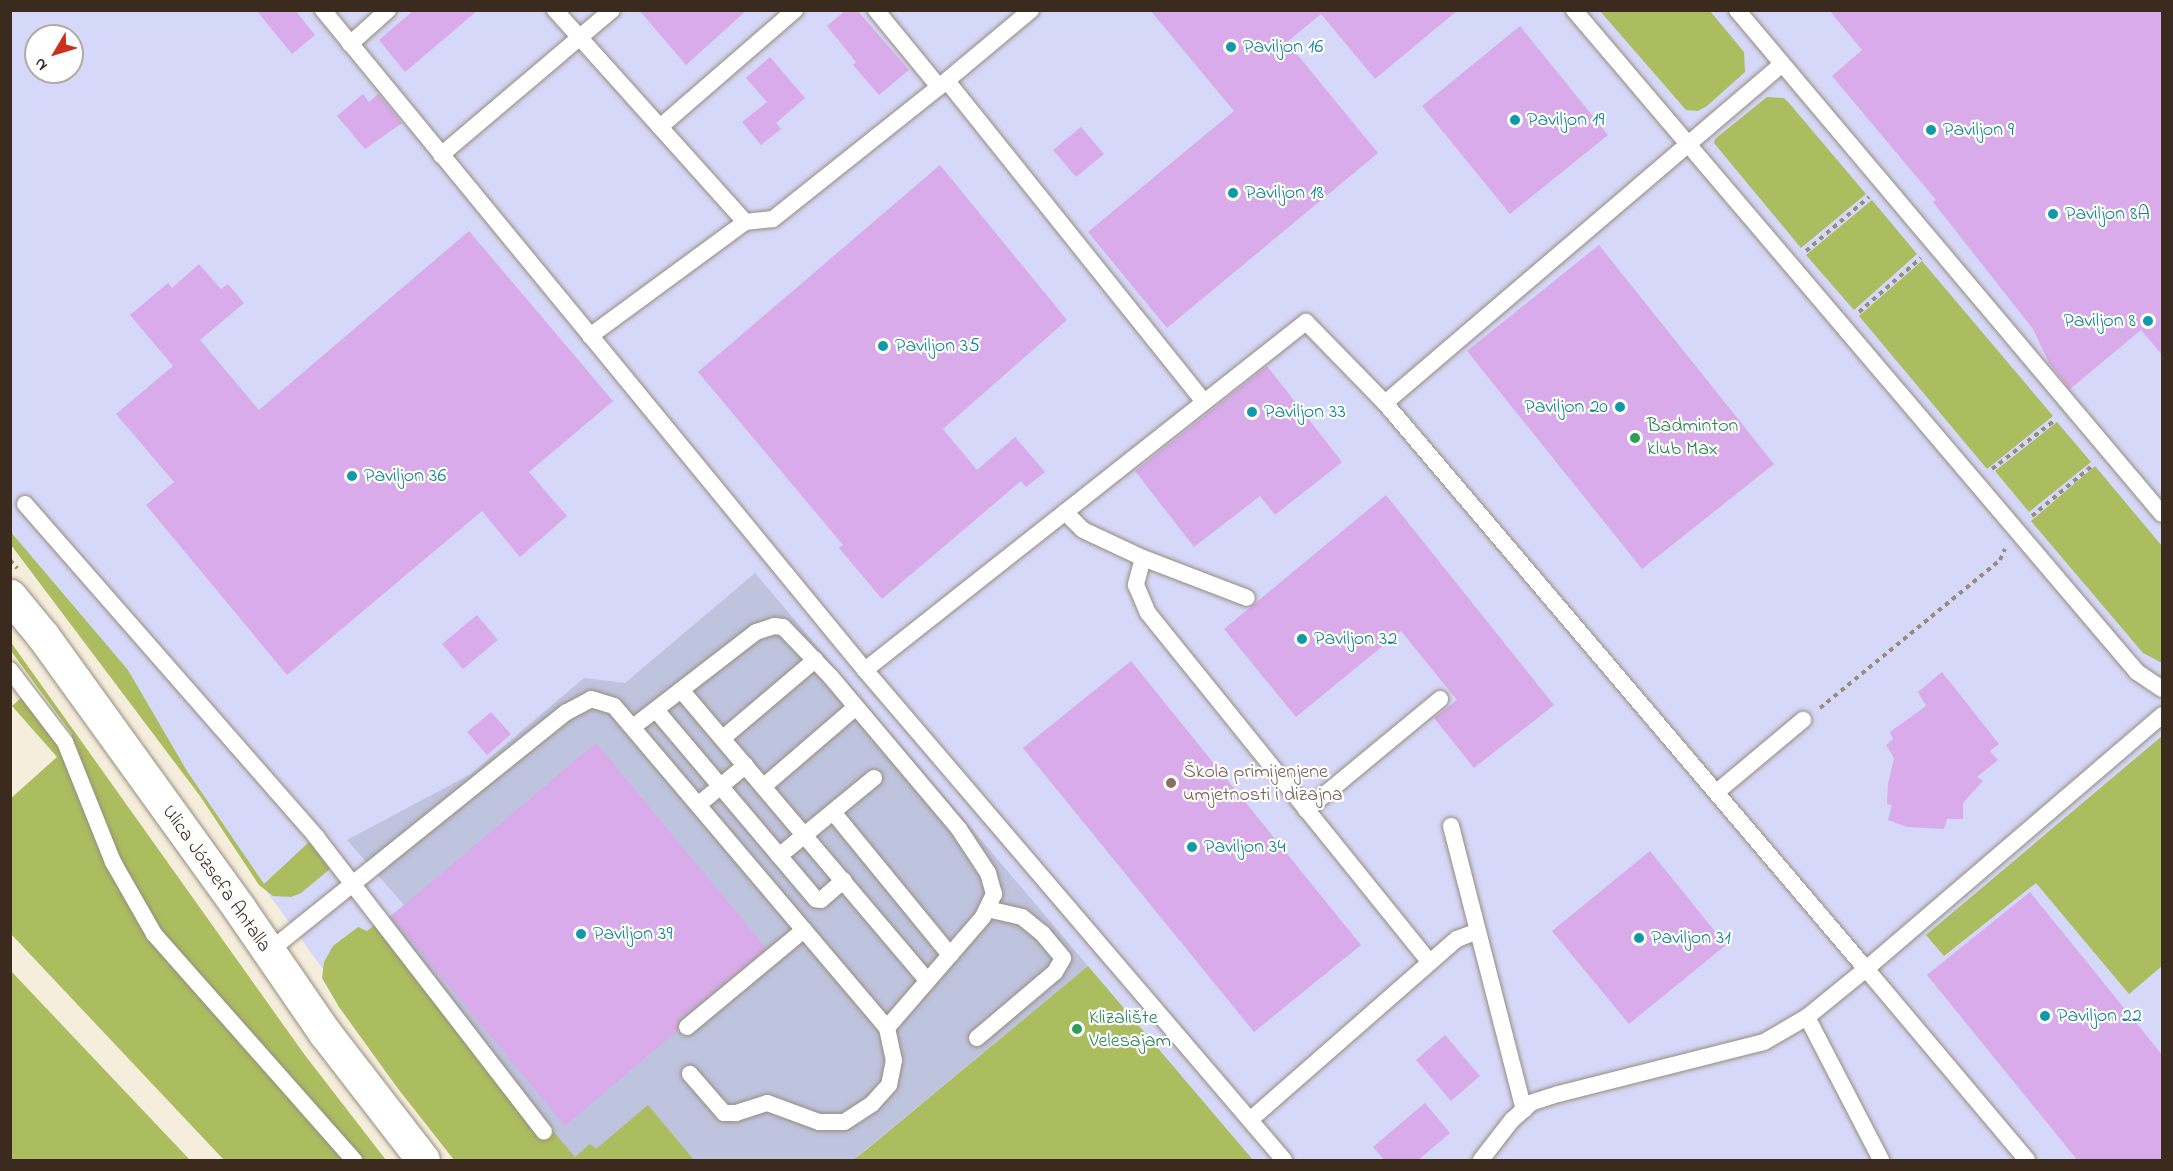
<!DOCTYPE html>
<meta charset="utf-8">
<style>
body{margin:0}
#map{position:relative;width:2173px;height:1171px;overflow:hidden;background:#f5eedc;font-family:"Indie Flower",sans-serif}
div>[style]{position:absolute}
[style*='--x']{left:calc(var(--x)*1px);top:calc(var(--y)*1px);width:calc(var(--w)*1px);rotate:calc(var(--a)*1deg)}
.built>*{inset:0;background:#d6d8f9}
.industrial>*{inset:0;background:#bec3de}
.green>*{inset:0;background:#acbd60}
.building>*{inset:0;background:#d9abea}
.path>*{height:4px;margin-top:-2px;transform-origin:0;background:repeating-linear-gradient(90deg,#988c7d 0 4.5px,transparent 0 9px)}
.roads{filter:drop-shadow(0 0 2px #988c7d) drop-shadow(0 0 2px #988c7d)}
.service>*{height:16px;margin:-8px;padding:0 8px;transform-origin:8px;border-radius:8px;background:#fff}
.tertiary>*{height:33px;margin:-16.5px;padding:0 16.5px;transform-origin:16.5px;border-radius:16.5px;background:#fff}
.dots>*{width:16px;height:16px;translate:-50% -50%;box-sizing:border-box;border:3px solid #fff;border-radius:50%}
span{translate:-50% -50%;white-space:nowrap;text-align:center;line-height:1.15;-webkit-text-stroke:4.5px #fff;paint-order:stroke}
.culture-label{font-size:20px;color:#0d838f}
.left{translate:0 -50%;text-align:left}
.right{translate:-100% -50%;text-align:right}
.leisure-label{font-size:20px;color:#27864d}
.education-label{font-size:20px;color:#785e54}
.street-label{font-size:20px;color:#3b2a1e}
.frame{position:absolute;inset:0;border:12px solid #3b2a1e;pointer-events:none}
.north{position:absolute;left:24px;top:24px;width:60px;height:60px;box-sizing:border-box;background:#fff;border:2px solid #b1aaa5;border-radius:50%;rotate:232deg;font-size:16px;font-weight:700;line-height:24px;text-align:center;color:#3b2a1e}
.north::after{content:'';display:block;margin:auto;width:21px;height:27px;background:#c8321e;clip-path:polygon(50% 0,100% 100%,50% 72%,0 100%)}
</style>
<div id="map">
<div class="built">
<i style="clip-path:polygon(evenodd,11px 11px,2162px 11px,2162px 1160px,462px 1160px,264px 888px,202px 795px,11px 533px,11px 11px,36px 36px,72px 36px,72px 72px,36px 72px,36px 36px)"></i>
</div>
<div class="industrial">
<i style="clip-path:polygon(755px 573px,1088px 966px,853px 1160px,462px 1160px,381px 924px,404px 905px,347px 840px,471px 774px,584px 678px,625px 683px)"></i>
</div>
<div class="green">
<i style="clip-path:polygon(1600px 11px,1710px 11px,1744px 52px,1745px 72px,1707px 106px,1698px 111px,1686px 110px)"></i>
<i style="clip-path:polygon(1767px 97px,1784px 98px,1789px 103px,1866px 194px,1801px 248px,1714px 143px,1715px 139px)"></i>
<i style="clip-path:polygon(1872px 200px,1917px 254px,1854px 310px,1806px 255px)"></i>
<i style="clip-path:polygon(1922px 261px,2053px 416px,1987px 469px,1859px 316px)"></i>
<i style="clip-path:polygon(2057px 422px,2091px 462px,2029px 512px,1995px 471px)"></i>
<i style="clip-path:polygon(2095px 466px,2162px 546px,2162px 663px,2143px 653px,2031px 521px)"></i>
<i style="clip-path:polygon(10px 531px,128px 670px,187px 771px,264px 884px,309px 842px,330px 869px,301px 893px,291px 897px,273px 896px,259px 885px,200px 796px,11px 545px)"></i>
<i style="clip-path:polygon(10px 641px,304px 1054px,386px 1160px,363px 1160px,162px 935px,133px 883px,107px 830px,70px 742px,72px 734px,11px 651px)"></i>
<i style="clip-path:polygon(23px 696px,50px 730px,74px 774px,152px 941px,343px 1160px,224px 1160px,11px 934px,10px 799px,57px 757px,12px 706px)"></i>
<i style="clip-path:polygon(2162px 736px,2162px 966px,2129px 994px,2036px 883px,1944px 956px,1926px 935px)"></i>
<i style="clip-path:polygon(377px 923px,575px 1157px,590px 1144px,596px 1149px,648px 1105px,694px 1160px,454px 1160px,396px 1086px,339px 1007px,322px 978px,324px 962px,333px 946px,358px 927px,367px 931px)"></i>
<i style="clip-path:polygon(1088px 966px,1253px 1160px,853px 1160px,866px 1150px)"></i>
<i style="clip-path:polygon(10px 971px,11px 971px,190px 1160px,11px 1160px)"></i>
</div>
<div class="building">
<i style="clip-path:polygon(256px 10px,295px 10px,315px 35px,292px 54px)"></i>
<i style="clip-path:polygon(414px 10px,478px 10px,405px 72px,379px 40px)"></i>
<i style="clip-path:polygon(639px 10px,747px 10px,686px 65px)"></i>
<i style="clip-path:polygon(846px 10px,857px 10px,909px 70px,879px 95px,853px 65px,856px 62px,827px 26px)"></i>
<i style="clip-path:polygon(1150px 10px,1458px 10px,1375px 79px,1321px 14px,1287px 42px,1378px 153px,1167px 328px,1088px 232px,1234px 111px)"></i>
<i style="clip-path:polygon(1829px 10px,2163px 10px,2163px 356px,2141px 330px,2070px 389px,2049px 363px,2033px 329px,1933px 202px,1936px 200px,1832px 76px,1862px 50px)"></i>
<i style="clip-path:polygon(1520px 26px,1608px 135px,1510px 214px,1422px 106px)"></i>
<i style="clip-path:polygon(770px 57px,805px 98px,776px 123px,781px 129px,761px 145px,742px 122px,767px 102px,746px 78px)"></i>
<i style="clip-path:polygon(363px 94px,369px 102px,378px 94px,402px 123px,365px 149px,337px 116px)"></i>
<i style="clip-path:polygon(1081px 127px,1104px 154px,1076px 177px,1053px 150px)"></i>
<i style="clip-path:polygon(940px 165px,1067px 320px,943px 429px,977px 470px,1015px 437px,1045px 472px,1026px 487px,1021px 481px,882px 599px,839px 548px,843px 545px,698px 372px)"></i>
<i style="clip-path:polygon(469px 231px,613px 401px,529px 472px,567px 516px,520px 557px,482px 511px,287px 675px,146px 505px,174px 482px,116px 414px,173px 366px,130px 315px,168px 283px,172px 288px,199px 264px,221px 289px,228px 284px,244px 303px,200px 340px,259px 410px)"></i>
<i style="clip-path:polygon(1599px 245px,1774px 464px,1642px 569px,1467px 351px)"></i>
<i style="clip-path:polygon(1267px 366px,1342px 462px,1275px 515px,1260px 496px,1194px 547px,1135px 471px)"></i>
<i style="clip-path:polygon(1386px 495px,1554px 705px,1474px 768px,1434px 718px,1457px 700px,1401px 631px,1296px 717px,1224px 629px)"></i>
<i style="clip-path:polygon(477px 615px,498px 640px,463px 669px,442px 644px)"></i>
<i style="clip-path:polygon(1131px 661px,1361px 945px,1254px 1032px,1023px 748px)"></i>
<i style="clip-path:polygon(1942px 672px,1999px 744px,1990px 751px,1998px 760px,1977px 777px,1983px 781px,1963px 803px,1963px 819px,1947px 819px,1944px 829px,1907px 827px,1888px 820px,1892px 805px,1887px 804px,1888px 784px,1894px 758px,1886px 745px,1893px 739px,1890px 732px,1926px 706px,1918px 692px)"></i>
<i style="clip-path:polygon(491px 712px,511px 734px,487px 755px,467px 732px)"></i>
<i style="clip-path:polygon(596px 743px,766px 948px,680px 1019px,677px 1031px,565px 1126px,391px 916px)"></i>
<i style="clip-path:polygon(1650px 851px,1726px 945px,1629px 1024px,1552px 931px)"></i>
<i style="clip-path:polygon(2030px 892px,2163px 1056px,2163px 1161px,2078px 1161px,1927px 975px)"></i>
<i style="clip-path:polygon(1445px 1035px,1480px 1076px,1451px 1101px,1416px 1060px)"></i>
<i style="clip-path:polygon(1425px 1103px,1450px 1133px,1417px 1161px,1385px 1161px,1373px 1147px)"></i>
</div>
<div class="path">
<i style="--x:1806;--y:251;--w:83;--a:-40.6"></i>
<i style="--x:1859;--y:312;--w:82;--a:-41.1"></i>
<i style="--x:1992;--y:469;--w:80;--a:-37.9"></i>
<i style="--x:2032;--y:516;--w:80;--a:-39.9"></i>
<i style="--x:10;--y:560;--w:11;--a:49"></i>
<i style="--x:1820;--y:708;--w:233;--a:-39.4"></i>
<i style="--x:2000;--y:560;--w:12;--a:-66"></i>
</div>
<div class="roads">
<div class="service">
<i style="--x:323;--y:10;--w:854;--a:50.61"></i>
<i style="--x:555;--y:10;--w:285;--a:48.1"></i>
<i style="--x:876;--y:10;--w:99;--a:50.7"></i>
<i style="--x:1574;--y:10;--w:869;--a:49.62"></i>
<i style="--x:2137;--y:672;--w:30;--a:34"></i>
<i style="--x:1737;--y:10;--w:659;--a:49.86"></i>
<i style="--x:350;--y:44;--w:51;--a:-41.8"></i>
<i style="--x:947;--y:81;--w:411;--a:51.3"></i>
<i style="--x:660;--y:127;--w:179;--a:-40.9"></i>
<i style="--x:441;--y:155;--w:224;--a:-40.3"></i>
<i style="--x:590;--y:336;--w:192;--a:-36.3"></i>
<i style="--x:745;--y:222;--w:28;--a:-6"></i>
<i style="--x:773;--y:219;--w:212;--a:-38.5"></i>
<i style="--x:939;--y:87;--w:120;--a:-39.9"></i>
<i style="--x:1385;--y:403;--w:522;--a:-40.49"></i>
<i style="--x:25;--y:504;--w:444;--a:48.8"></i>
<i style="--x:317;--y:838;--w:371;--a:52.3"></i>
<i style="--x:1065;--y:512;--w:25;--a:45"></i>
<i style="--x:1083;--y:530;--w:66;--a:25"></i>
<i style="--x:1143;--y:558;--w:111;--a:21"></i>
<i style="--x:1143;--y:558;--w:28;--a:105"></i>
<i style="--x:1136;--y:585;--w:30;--a:67"></i>
<i style="--x:1148;--y:613;--w:449;--a:51.1"></i>
<i style="--x:10;--y:670;--w:91;--a:52.6"></i>
<i style="--x:65;--y:742;--w:129;--a:68.2"></i>
<i style="--x:113;--y:862;--w:83;--a:60.3"></i>
<i style="--x:154;--y:934;--w:302;--a:48.5"></i>
<i style="--x:681;--y:690;--w:380;--a:49.7"></i>
<i style="--x:656;--y:710;--w:248;--a:49.8"></i>
<i style="--x:816;--y:899;--w:5;--a:11"></i>
<i style="--x:821;--y:900;--w:30;--a:-41"></i>
<i style="--x:633;--y:727;--w:155;--a:-37.7"></i>
<i style="--x:756;--y:632;--w:19;--a:-18"></i>
<i style="--x:774;--y:626;--w:9;--a:6"></i>
<i style="--x:783;--y:627;--w:69;--a:46.2"></i>
<i style="--x:831;--y:677;--w:199;--a:49.9"></i>
<i style="--x:959;--y:829;--w:53;--a:56.6"></i>
<i style="--x:988;--y:873;--w:22;--a:74"></i>
<i style="--x:994;--y:894;--w:25;--a:116"></i>
<i style="--x:983;--y:917;--w:147;--a:130.9"></i>
<i style="--x:723;--y:738;--w:121;--a:-40.3"></i>
<i style="--x:764;--y:786;--w:121;--a:-40.7"></i>
<i style="--x:1718;--y:791;--w:111;--a:-39.9"></i>
<i style="--x:698;--y:805;--w:62;--a:-39.8"></i>
<i style="--x:1306;--y:810;--w:174;--a:-39.6"></i>
<i style="--x:833;--y:812;--w:185;--a:50.7"></i>
<i style="--x:1451;--y:826;--w:293;--a:75.6"></i>
<i style="--x:779;--y:856;--w:123;--a:-39.4"></i>
<i style="--x:268;--y:952;--w:383;--a:-38.8"></i>
<i style="--x:567;--y:712;--w:27;--a:-28"></i>
<i style="--x:591;--y:699;--w:24;--a:17"></i>
<i style="--x:614;--y:706;--w:422;--a:49.7"></i>
<i style="--x:887;--y:1028;--w:33;--a:78"></i>
<i style="--x:894;--y:1060;--w:25;--a:101"></i>
<i style="--x:889;--y:1085;--w:25;--a:132"></i>
<i style="--x:872;--y:1104;--w:33;--a:147"></i>
<i style="--x:844;--y:1122;--w:25;--a:180"></i>
<i style="--x:819;--y:1122;--w:55;--a:-159.9"></i>
<i style="--x:767;--y:1103;--w:33;--a:162"></i>
<i style="--x:736;--y:1113;--w:12;--a:180"></i>
<i style="--x:724;--y:1113;--w:52;--a:-131.1"></i>
<i style="--x:1807;--y:1017;--w:161;--a:62.6"></i>
<i style="--x:687;--y:1027;--w:152;--a:-39.7"></i>
<i style="--x:977;--y:1038;--w:102;--a:-40.2"></i>
<i style="--x:1055;--y:972;--w:16;--a:-60"></i>
<i style="--x:1063;--y:958;--w:31;--a:-130"></i>
<i style="--x:1043;--y:934;--w:27;--a:-141"></i>
<i style="--x:1022;--y:917;--w:35;--a:-167"></i>
<i style="--x:1250;--y:1120;--w:275;--a:-41.2"></i>
<i style="--x:1457;--y:939;--w:22;--a:-21"></i>
<i style="--x:1284;--y:1160;--w:645;--a:-130.53"></i>
<i style="--x:865;--y:670;--w:562;--a:-38.28"></i>
<i style="--x:1306;--y:322;--w:113;--a:45.7"></i>
<i style="--x:1385;--y:403;--w:743;--a:49.64"></i>
<i style="--x:1866;--y:969;--w:76;--a:140.9"></i>
<i style="--x:1807;--y:1017;--w:50;--a:149.8"></i>
<i style="--x:1764;--y:1042;--w:212;--a:165.8"></i>
<i style="--x:1558;--y:1094;--w:28;--a:162"></i>
<i style="--x:1531;--y:1103;--w:25;--a:138"></i>
<i style="--x:1512;--y:1120;--w:51;--a:127.8"></i>
<i style="--x:2027;--y:1160;--w:250;--a:-130.1"></i>
<i style="--x:1866;--y:969;--w:390;--a:-40.6"></i>
</div>
<div class="tertiary">
<i style="--x:10;--y:596;--w:52;--a:50.5"></i>
<i style="--x:43;--y:636;--w:335;--a:54.2"></i>
<i style="--x:239;--y:908;--w:152;--a:55.5"></i>
<i style="--x:325;--y:1033;--w:160;--a:52.3"></i>
</div>
</div>
<div class="dots">
<i style="left:1231px;top:47px;background:#0f9aa8"></i>
<i style="left:1515px;top:120px;background:#0f9aa8"></i>
<i style="left:1931px;top:130px;background:#0f9aa8"></i>
<i style="left:1233px;top:193px;background:#0f9aa8"></i>
<i style="left:2053px;top:214px;background:#0f9aa8"></i>
<i style="left:2148px;top:321px;background:#0f9aa8"></i>
<i style="left:883px;top:346px;background:#0f9aa8"></i>
<i style="left:1620px;top:407px;background:#0f9aa8"></i>
<i style="left:1252px;top:412px;background:#0f9aa8"></i>
<i style="left:1635px;top:438px;background:#2e9e5b"></i>
<i style="left:352px;top:476px;background:#0f9aa8"></i>
<i style="left:1302px;top:639px;background:#0f9aa8"></i>
<i style="left:1171px;top:783px;background:#8d6e63"></i>
<i style="left:1192px;top:847px;background:#0f9aa8"></i>
<i style="left:581px;top:934px;background:#0f9aa8"></i>
<i style="left:1639px;top:938px;background:#0f9aa8"></i>
<i style="left:2045px;top:1016px;background:#0f9aa8"></i>
<i style="left:1077px;top:1029px;background:#2e9e5b"></i>
</div>
<div class="culture-label">
<span class="left" style="left:1243px;top:47px">Paviljon 16</span>
<span class="left" style="left:1527px;top:120px">Paviljon 19</span>
<span class="left" style="left:1943px;top:130px">Paviljon 9</span>
<span class="left" style="left:1245px;top:193px">Paviljon 18</span>
<span class="left" style="left:2065px;top:214px">Paviljon 8A</span>
<span class="right" style="left:2136px;top:321px">Paviljon 8</span>
<span class="left" style="left:895px;top:346px">Paviljon 35</span>
<span class="right" style="left:1608px;top:407px">Paviljon 20</span>
<span class="left" style="left:1264px;top:412px">Paviljon 33</span>
<span class="left" style="left:364px;top:476px">Paviljon 36</span>
<span class="left" style="left:1314px;top:639px">Paviljon 32</span>
<span class="left" style="left:1204px;top:847px">Paviljon 34</span>
<span class="left" style="left:593px;top:934px">Paviljon 39</span>
<span class="left" style="left:1651px;top:938px">Paviljon 31</span>
<span class="left" style="left:2057px;top:1016px">Paviljon 22</span>
</div>
<div class="leisure-label">
<span class="left" style="left:1647px;top:438px">Badminton<br>klub Max</span>
<span class="left" style="left:1089px;top:1030px">Klizalište<br>Velesajam</span>
</div>
<div class="education-label">
<span class="left" style="left:1183px;top:784px">Škola primijenjene<br>umjetnosti i dizajna</span>
</div>
<div class="street-label">
<span style="left:216px;top:879px;rotate:55deg">Ulica Józsefa Antalla</span>
</div>
<div class="frame"></div>
<div class="north">N</div>
</div>
